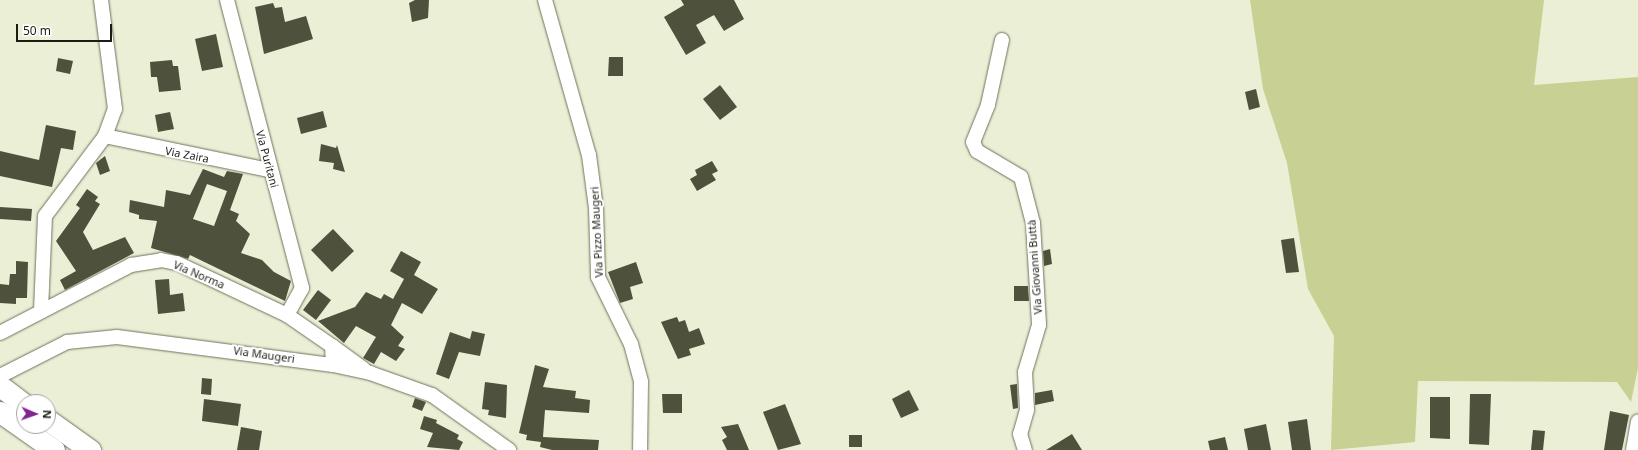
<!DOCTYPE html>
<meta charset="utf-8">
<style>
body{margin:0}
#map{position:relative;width:1638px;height:450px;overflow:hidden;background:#ebefd6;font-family:"Noto Sans",sans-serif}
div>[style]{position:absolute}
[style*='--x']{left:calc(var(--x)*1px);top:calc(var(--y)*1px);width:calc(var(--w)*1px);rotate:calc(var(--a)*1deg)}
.green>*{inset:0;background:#c8d093}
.building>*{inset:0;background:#4e513b}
.roads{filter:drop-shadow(0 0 1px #6e725b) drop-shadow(0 0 1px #6e725b)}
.minor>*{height:14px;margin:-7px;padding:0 7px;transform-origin:7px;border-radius:7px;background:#fff}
.highway>*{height:21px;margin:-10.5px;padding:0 10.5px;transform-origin:10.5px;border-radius:10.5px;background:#fff}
span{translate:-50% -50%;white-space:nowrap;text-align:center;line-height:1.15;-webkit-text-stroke:4px #fff;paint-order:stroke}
.street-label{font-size:11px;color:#1b1d14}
.north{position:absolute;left:16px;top:394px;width:40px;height:40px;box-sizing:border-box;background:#fff;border:1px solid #a4a5a1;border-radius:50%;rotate:92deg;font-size:11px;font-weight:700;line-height:16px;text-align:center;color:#1b1d14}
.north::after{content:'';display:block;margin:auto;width:14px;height:18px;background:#822590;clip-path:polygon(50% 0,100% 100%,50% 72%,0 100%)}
.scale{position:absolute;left:16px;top:24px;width:96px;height:18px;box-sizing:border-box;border:2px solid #1b1d14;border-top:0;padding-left:5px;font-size:12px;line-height:14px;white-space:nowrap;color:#1b1d14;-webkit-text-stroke:3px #fff;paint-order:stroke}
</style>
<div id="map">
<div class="green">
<i style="clip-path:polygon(1250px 0,1544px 0,1534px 85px,1638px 77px,1638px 368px,1631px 402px,1617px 382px,1418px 381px,1415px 442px,1331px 450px,1334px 336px,1308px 289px,1287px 163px,1263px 89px)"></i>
</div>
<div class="building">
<i style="clip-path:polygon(415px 0,429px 0,428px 18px,412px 22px,409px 3px)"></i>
<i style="clip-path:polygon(681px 0,734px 0,744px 19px,724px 31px,714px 15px,696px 25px,706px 43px,686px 55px,664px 17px,684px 5px)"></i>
<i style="clip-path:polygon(273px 3px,275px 8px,282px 7px,285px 22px,306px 16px,313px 39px,264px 54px,255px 7px)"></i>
<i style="clip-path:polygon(216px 34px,223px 67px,202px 71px,195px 39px)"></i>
<i style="clip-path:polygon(609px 57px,623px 57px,623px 76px,608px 76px)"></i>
<i style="clip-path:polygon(58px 58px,73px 61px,70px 74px,56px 71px)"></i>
<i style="clip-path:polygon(172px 60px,173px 66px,178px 66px,181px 90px,159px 92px,157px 77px,151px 77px,150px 62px)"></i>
<i style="clip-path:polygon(720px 85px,737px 107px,720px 120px,703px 99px)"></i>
<i style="clip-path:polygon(1256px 89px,1260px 107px,1249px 110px,1245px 92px)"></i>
<i style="clip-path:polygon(323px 111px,327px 127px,301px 134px,297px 118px)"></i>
<i style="clip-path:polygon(170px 112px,174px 129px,158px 132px,155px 115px)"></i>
<i style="clip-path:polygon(46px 125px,76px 131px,73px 150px,61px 148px,52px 187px,0 176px,0 151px,39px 160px)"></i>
<i style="clip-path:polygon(321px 144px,336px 148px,337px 145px,345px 172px,333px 169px,334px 163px,319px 161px)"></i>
<i style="clip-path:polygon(105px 156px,110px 171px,100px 175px,96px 163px)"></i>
<i style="clip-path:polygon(712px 161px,718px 171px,712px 174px,716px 180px,697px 191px,690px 179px,697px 175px,695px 170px)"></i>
<i style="clip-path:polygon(evenodd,203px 169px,224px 177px,227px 171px,243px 174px,230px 210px,239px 214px,236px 221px,250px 234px,241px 253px,262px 260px,274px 272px,291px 281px,285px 301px,190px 255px,188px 259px,151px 248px,157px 221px,139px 219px,139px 215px,129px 212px,130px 200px,164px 207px,166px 190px,190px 195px,203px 169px,207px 184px,227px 191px,214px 226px,193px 219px,207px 184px)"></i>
<i style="clip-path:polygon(87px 189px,98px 197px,95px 201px,100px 204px,83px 232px,93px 250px,125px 237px,134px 253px,65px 290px,60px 280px,76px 271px,56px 241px,80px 208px,76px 205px)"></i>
<i style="clip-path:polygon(0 207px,32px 209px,31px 221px,0 219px)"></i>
<i style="clip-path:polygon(333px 229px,354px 251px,332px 272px,311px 250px)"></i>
<i style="clip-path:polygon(1294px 238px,1299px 272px,1286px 273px,1281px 240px)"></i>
<i style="clip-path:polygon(1050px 249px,1052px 264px,1044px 266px,1043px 251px)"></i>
<i style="clip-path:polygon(401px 251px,421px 262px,414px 275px,438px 289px,422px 314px,402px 303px,391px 325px,404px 337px,398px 346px,405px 349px,396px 361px,381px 352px,374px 364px,363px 358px,376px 337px,356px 326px,344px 343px,318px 321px,355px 307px,366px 292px,381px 299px,384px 294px,393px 299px,404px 279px,390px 271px)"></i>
<i style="clip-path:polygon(16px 261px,28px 262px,27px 298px,16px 298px,16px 304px,0 303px,0 284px,9px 285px,10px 274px,16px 274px)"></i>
<i style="clip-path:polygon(636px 262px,643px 283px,630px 287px,633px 299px,620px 303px,608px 272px)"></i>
<i style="clip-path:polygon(169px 279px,170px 295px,183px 293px,185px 311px,158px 314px,155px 280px)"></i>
<i style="clip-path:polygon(1014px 286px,1028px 286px,1029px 301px,1014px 301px)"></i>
<i style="clip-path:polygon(318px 290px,331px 300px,316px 320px,303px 310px)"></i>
<i style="clip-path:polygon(677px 317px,679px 322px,685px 320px,689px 332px,699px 328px,705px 344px,689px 349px,691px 355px,678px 359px,661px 322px)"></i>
<i style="clip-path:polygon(472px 331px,485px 334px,480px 356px,459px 352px,449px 379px,436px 374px,450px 332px,470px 339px)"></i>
<i style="clip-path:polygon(535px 365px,549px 369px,543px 387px,576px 391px,575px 398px,590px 400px,589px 413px,545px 410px,543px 437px,599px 440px,598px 450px,552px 450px,540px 447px,541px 442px,526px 440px,527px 435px,519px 433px)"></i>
<i style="clip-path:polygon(202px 378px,212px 379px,211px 395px,201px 394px)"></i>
<i style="clip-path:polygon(485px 382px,507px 385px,506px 418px,488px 415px,489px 410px,482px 409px)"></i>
<i style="clip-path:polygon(1017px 384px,1018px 408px,1013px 409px,1010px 385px)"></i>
<i style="clip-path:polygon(909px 390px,919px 410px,901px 418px,892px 399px)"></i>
<i style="clip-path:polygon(1052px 390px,1054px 401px,1035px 405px,1035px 393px)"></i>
<i style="clip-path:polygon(662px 394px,682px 394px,682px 413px,663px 413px)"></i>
<i style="clip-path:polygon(1470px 394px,1491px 394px,1489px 445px,1469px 444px)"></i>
<i style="clip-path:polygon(1430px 397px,1450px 397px,1450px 439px,1430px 438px)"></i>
<i style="clip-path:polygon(415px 398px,426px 402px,422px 411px,412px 407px)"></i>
<i style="clip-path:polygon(204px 399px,241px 404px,238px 426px,202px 421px)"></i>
<i style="clip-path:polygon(785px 404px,801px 444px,778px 450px,763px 412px)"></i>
<i style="clip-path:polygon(1610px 411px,1629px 415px,1622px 450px,1604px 450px)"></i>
<i style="clip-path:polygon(424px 416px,437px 420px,436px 423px,459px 435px,457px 439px,463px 442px,459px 450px,427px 447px,433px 433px,420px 429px)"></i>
<i style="clip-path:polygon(1307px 419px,1311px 450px,1292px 450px,1288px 422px)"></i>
<i style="clip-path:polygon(738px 424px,749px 450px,727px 450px,722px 440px,727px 437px,721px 427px)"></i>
<i style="clip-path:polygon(1266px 424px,1271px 450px,1248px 450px,1244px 429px)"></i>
<i style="clip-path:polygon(241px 427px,262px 431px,259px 450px,237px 450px)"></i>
<i style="clip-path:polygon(1533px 430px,1545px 431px,1543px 450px,1531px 450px)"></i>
<i style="clip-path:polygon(1072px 434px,1082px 450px,1046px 450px)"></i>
<i style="clip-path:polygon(849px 435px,862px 435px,862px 447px,849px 447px)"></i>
<i style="clip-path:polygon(1225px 437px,1228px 450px,1210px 450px,1208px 441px)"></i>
</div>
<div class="roads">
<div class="minor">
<i style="--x:227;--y:0;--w:298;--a:75.4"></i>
<i style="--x:302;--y:288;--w:31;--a:119"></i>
<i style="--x:545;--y:0;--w:161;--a:74.2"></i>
<i style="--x:589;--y:155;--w:53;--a:82.5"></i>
<i style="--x:596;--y:208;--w:69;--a:88.3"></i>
<i style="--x:598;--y:277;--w:75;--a:63.8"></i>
<i style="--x:631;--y:344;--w:39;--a:75"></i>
<i style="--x:641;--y:382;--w:68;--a:90.8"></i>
<i style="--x:1002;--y:40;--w:66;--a:102.2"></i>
<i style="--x:988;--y:105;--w:40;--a:112"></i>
<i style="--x:973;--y:142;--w:10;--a:66"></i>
<i style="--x:977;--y:151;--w:51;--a:30.6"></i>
<i style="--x:1021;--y:177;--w:48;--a:75.4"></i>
<i style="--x:1033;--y:223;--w:102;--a:86.6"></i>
<i style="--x:1039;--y:325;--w:49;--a:106.6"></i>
<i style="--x:1025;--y:372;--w:38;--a:87"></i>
<i style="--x:1027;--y:410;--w:25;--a:106"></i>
<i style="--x:1020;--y:434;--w:17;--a:73"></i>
<i style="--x:105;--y:136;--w:167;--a:11.7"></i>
<i style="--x:41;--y:311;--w:95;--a:-87.6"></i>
<i style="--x:45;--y:216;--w:100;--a:-53.1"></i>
<i style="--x:105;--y:136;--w:29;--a:-70"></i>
<i style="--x:115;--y:109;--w:110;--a:-97.3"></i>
<i style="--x:0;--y:333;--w:148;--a:-27.4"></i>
<i style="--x:131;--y:265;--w:30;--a:-9"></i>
<i style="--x:161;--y:260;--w:16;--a:11"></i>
<i style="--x:177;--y:263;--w:122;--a:25.3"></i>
<i style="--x:287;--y:315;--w:55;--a:34.6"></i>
<i style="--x:332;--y:346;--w:19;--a:87"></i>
<i style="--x:332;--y:346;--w:39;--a:36"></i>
<i style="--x:4;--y:374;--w:71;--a:-26.9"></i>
<i style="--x:67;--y:342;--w:50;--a:-5.7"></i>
<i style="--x:117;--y:337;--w:218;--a:7.4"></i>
<i style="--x:333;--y:365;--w:38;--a:12"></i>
<i style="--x:370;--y:373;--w:66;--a:19.5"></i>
<i style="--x:432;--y:395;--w:95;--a:35.5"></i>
<i style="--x:1633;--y:450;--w:29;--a:-80"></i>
</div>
<div class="highway">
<i style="--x:0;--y:386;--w:30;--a:37"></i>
<i style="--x:0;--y:412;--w:66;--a:35.1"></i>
<i style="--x:48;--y:420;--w:52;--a:35.5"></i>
</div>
</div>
<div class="street-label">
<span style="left:187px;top:155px;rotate:11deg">Via Zaira</span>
<span style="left:267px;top:159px;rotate:75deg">Via Puritani</span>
<span style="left:597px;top:232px;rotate:-93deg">Via Pizzo Maugeri</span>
<span style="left:1035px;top:267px;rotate:-94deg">Via Giovanni Buttà</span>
<span style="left:199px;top:275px;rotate:23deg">Via Norma</span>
<span style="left:264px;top:355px;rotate:8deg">Via Maugeri</span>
</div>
<div class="north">N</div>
<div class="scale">50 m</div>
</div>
